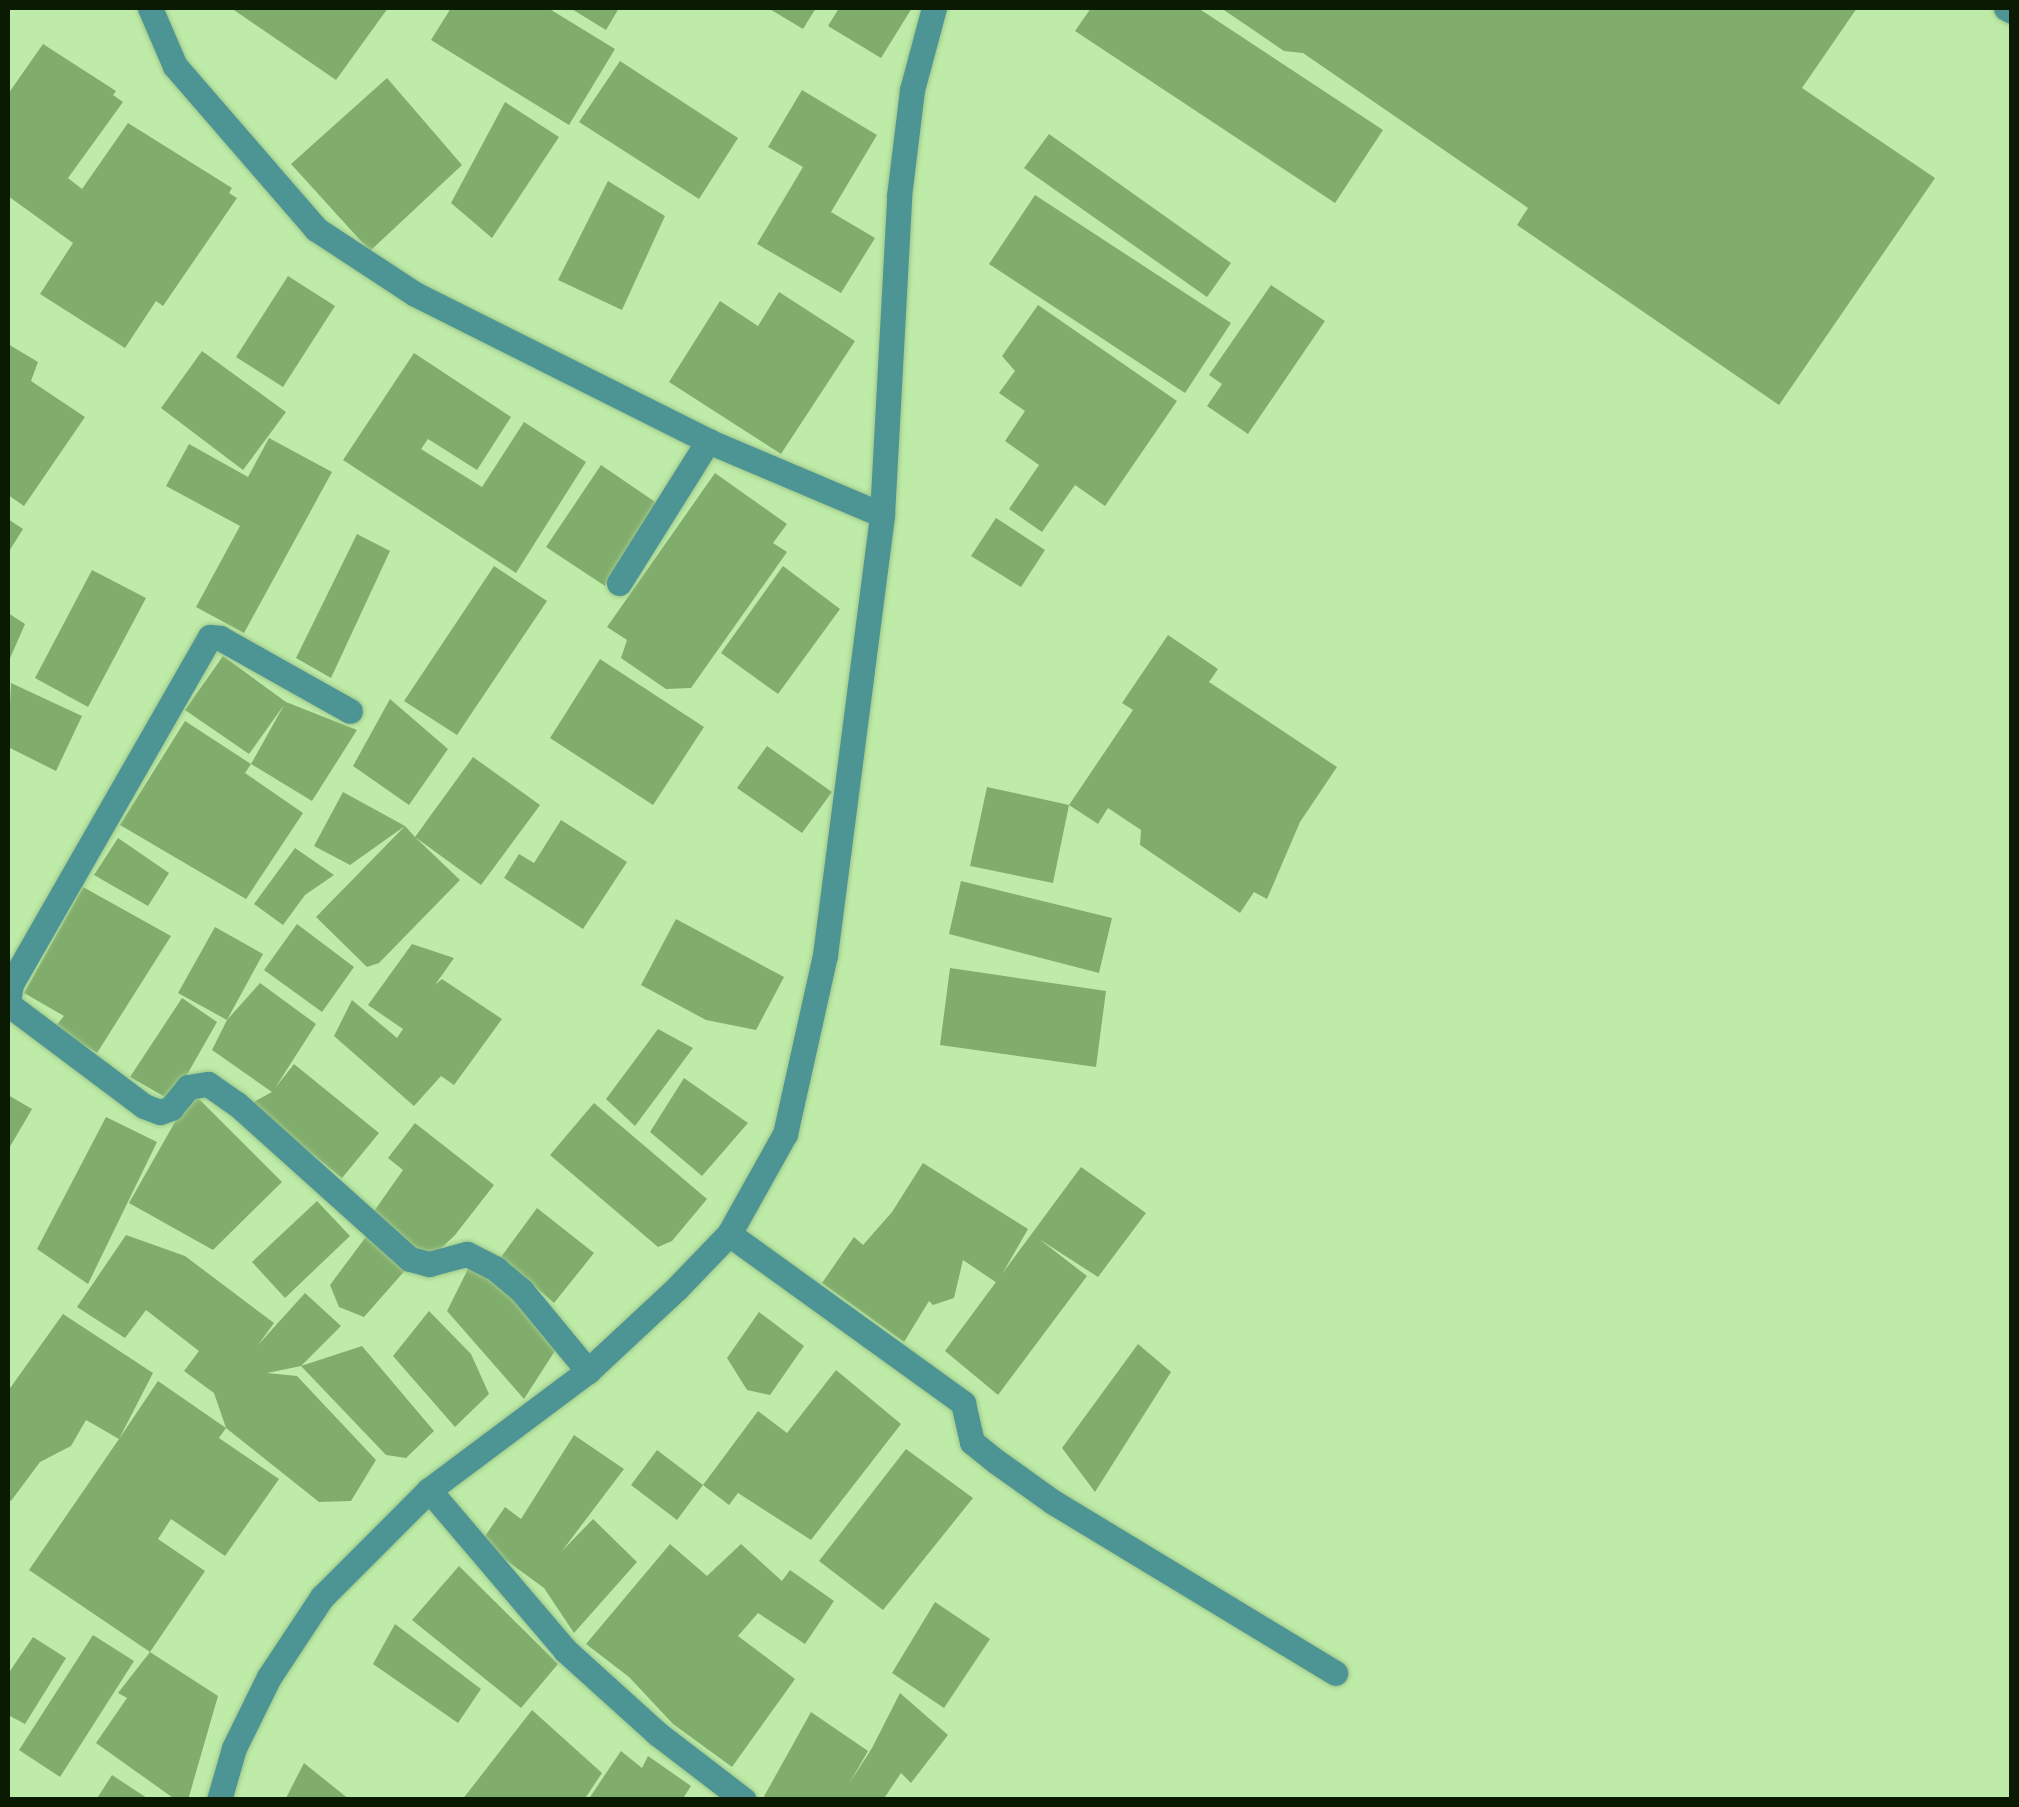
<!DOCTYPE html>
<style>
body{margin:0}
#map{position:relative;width:2019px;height:1807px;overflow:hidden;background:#beeca8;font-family:Quicksand,sans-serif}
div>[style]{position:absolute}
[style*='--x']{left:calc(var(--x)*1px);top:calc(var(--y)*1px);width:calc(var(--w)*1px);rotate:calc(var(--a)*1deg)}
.building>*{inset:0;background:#81ad6c}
.roads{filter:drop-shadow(0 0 2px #9ec68a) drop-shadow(0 0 2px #9ec68a)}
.lane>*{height:25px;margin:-12.5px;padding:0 12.5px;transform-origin:12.5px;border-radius:12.5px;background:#4d9494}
.street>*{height:25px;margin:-12.5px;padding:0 12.5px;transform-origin:12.5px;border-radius:12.5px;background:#4d9494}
span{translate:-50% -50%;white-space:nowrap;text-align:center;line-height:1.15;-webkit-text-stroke:9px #fafff8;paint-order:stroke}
.frame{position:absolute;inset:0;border:10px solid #0b1b03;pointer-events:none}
</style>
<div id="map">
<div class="building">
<i style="clip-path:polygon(231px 8px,388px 8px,336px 80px)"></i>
<i style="clip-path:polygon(451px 8px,548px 8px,615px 49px,569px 125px,431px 40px)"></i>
<i style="clip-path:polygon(570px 8px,619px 8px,606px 30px)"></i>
<i style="clip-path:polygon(768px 8px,816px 8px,803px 29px)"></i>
<i style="clip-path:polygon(839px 8px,912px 8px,881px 58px,828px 26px)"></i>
<i style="clip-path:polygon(1091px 8px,1198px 8px,1383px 130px,1335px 203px,1075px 31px)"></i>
<i style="clip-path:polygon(1221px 8px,1857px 8px,1802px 88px,1935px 178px,1779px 405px,1517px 225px,1528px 208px,1303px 53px,1284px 51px)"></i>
<i style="clip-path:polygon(43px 44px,116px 91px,113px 95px,123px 102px,68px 178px,82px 189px,128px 123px,232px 188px,229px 193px,237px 198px,163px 306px,156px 301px,125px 348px,40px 294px,73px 243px,8px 196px,8px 94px)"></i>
<i style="clip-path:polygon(620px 61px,738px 138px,699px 199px,579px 122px)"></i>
<i style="clip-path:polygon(387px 78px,462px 165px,370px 251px,291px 164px)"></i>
<i style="clip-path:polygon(802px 90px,877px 135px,831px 212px,875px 238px,841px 293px,757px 244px,803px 167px,768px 147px)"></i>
<i style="clip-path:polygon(505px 102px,559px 137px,492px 238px,451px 203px)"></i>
<i style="clip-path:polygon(1049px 134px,1231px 263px,1207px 297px,1024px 168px)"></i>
<i style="clip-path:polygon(608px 181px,665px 216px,622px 310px,558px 280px)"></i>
<i style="clip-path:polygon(1035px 195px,1231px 323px,1185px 393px,989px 264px)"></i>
<i style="clip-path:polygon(288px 276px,335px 306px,283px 387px,236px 357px)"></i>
<i style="clip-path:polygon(1271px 285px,1325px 321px,1248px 434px,1207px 406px,1222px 384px,1209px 375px)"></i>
<i style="clip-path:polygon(779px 292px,855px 341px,781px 454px,669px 382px,720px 301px,758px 326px)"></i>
<i style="clip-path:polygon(1038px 305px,1177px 401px,1105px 506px,1075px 485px,1042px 532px,1009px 509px,1039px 465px,1005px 441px,1025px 411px,999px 393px,1015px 371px,1002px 356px)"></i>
<i style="clip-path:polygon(8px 344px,38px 362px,31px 381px,85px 417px,24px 506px,8px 495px)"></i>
<i style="clip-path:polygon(202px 351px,286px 412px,243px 470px,161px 408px)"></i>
<i style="clip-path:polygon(414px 353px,511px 417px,477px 470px,428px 439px,421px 449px,482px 487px,524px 422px,586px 462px,516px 573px,343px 460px)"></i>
<i style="clip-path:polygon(269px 438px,332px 472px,244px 633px,196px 607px,240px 526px,166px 486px,189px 444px,248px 477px)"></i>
<i style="clip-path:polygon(601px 465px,661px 506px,605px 586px,546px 547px)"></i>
<i style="clip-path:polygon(715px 473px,787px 524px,773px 543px,787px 552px,691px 688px,666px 689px,621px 658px,627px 640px,607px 627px)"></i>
<i style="clip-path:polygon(996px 518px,1045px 550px,1021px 587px,971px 556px)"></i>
<i style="clip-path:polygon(8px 519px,23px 529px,8px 553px)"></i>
<i style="clip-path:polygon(357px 534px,390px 551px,331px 678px,296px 658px)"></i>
<i style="clip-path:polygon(494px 566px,547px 601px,457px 735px,404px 701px)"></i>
<i style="clip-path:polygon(783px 566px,840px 609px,778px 694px,721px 653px)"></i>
<i style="clip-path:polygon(92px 570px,146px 598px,88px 707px,35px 678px)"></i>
<i style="clip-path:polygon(8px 613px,25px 624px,8px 663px)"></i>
<i style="clip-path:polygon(1168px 635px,1218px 669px,1209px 682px,1337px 767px,1300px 822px,1267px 899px,1254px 892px,1240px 913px,1140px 845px,1141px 830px,1108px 808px,1098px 824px,1069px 805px,1133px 710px,1122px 703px)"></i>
<i style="clip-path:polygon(223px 656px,286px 702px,357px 730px,312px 801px,251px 764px,245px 773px,303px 813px,246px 899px,120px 825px,185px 721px,251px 764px,284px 705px,249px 754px,185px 710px)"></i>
<i style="clip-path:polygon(600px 659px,704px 727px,653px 805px,550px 738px)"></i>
<i style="clip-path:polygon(11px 683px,82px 716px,56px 771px,8px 747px)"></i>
<i style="clip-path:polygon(390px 699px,448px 749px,409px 805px,353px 766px)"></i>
<i style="clip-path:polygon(767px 746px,832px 792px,802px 833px,737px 788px)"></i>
<i style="clip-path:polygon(473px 757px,540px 805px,481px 885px,415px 837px,460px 880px,379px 963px,367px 967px,316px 917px,405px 826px,350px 865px,314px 846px,343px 792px,405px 826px,415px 837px)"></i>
<i style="clip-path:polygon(987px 787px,1069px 805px,1053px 883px,970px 866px)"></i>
<i style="clip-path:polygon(561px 820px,627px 862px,583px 929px,504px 878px,519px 854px,534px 863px)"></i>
<i style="clip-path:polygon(118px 838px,169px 873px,148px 906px,94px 875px)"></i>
<i style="clip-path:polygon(295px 848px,334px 875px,305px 895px,283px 925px,254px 904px)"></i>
<i style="clip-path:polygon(961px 881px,1112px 918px,1099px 973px,949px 934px)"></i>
<i style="clip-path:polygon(83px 887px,171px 936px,97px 1053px,54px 1028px,64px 1016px,24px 993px)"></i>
<i style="clip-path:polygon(676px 919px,784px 977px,756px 1030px,706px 1020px,641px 985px)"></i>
<i style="clip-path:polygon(297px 924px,354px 967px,322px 1012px,264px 970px)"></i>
<i style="clip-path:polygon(215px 927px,263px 954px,227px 1020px,178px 993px)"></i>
<i style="clip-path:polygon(412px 944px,454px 958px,435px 985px,442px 979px,502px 1019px,454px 1085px,441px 1076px,414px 1106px,334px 1036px,352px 1000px,397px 1038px,403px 1029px,368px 1005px)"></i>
<i style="clip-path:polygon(950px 968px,1106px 991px,1096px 1067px,940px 1045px)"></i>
<i style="clip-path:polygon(260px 983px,316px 1024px,275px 1088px,294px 1064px,379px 1133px,342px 1178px,250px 1104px,272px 1092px,212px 1050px,227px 1020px)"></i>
<i style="clip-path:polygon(182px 998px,217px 1022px,172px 1101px,130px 1077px)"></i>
<i style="clip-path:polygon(658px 1029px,693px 1048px,635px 1126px,606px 1099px)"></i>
<i style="clip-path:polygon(684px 1078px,748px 1123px,702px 1176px,650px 1132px)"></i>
<i style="clip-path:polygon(192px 1092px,282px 1182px,213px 1250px,129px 1203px)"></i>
<i style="clip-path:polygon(8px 1095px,32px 1109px,8px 1150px)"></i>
<i style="clip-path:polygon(594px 1103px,707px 1199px,672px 1241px,658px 1247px,550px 1155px)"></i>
<i style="clip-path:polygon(106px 1117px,157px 1142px,88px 1284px,37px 1249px)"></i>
<i style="clip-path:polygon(415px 1123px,494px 1185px,455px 1235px,429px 1260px,370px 1217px,403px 1170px,388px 1158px)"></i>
<i style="clip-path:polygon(923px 1163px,1028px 1229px,997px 1283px,963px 1260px,954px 1298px,933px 1305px,929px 1301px,904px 1342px,822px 1283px,854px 1237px,863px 1245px,892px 1212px)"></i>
<i style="clip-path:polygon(1081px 1167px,1146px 1213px,1098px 1277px,1039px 1239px,1087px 1276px,998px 1395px,945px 1351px)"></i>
<i style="clip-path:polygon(317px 1201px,350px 1236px,285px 1298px,252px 1262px)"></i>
<i style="clip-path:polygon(537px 1208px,594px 1253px,554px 1303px,501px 1257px)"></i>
<i style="clip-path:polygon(368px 1234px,408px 1267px,364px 1317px,339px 1307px,330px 1285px)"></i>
<i style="clip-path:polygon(126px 1235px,185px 1256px,274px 1323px,258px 1345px,305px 1293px,341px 1326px,301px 1366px,362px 1346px,434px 1431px,406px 1458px,386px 1455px,301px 1366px,267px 1373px,297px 1376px,376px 1460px,351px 1501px,319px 1502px,226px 1428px,214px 1393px,184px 1371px,199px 1351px,146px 1310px,125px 1338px,77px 1307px)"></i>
<i style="clip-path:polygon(473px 1259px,560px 1343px,524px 1399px,447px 1311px)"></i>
<i style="clip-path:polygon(429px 1311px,471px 1354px,489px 1394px,455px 1427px,393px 1356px)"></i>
<i style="clip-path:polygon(759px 1312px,804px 1346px,770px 1395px,747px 1390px,727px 1358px)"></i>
<i style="clip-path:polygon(63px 1314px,153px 1373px,119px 1439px,158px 1381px,226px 1428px,219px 1438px,279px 1479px,225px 1556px,171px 1519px,158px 1539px,205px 1571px,150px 1652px,29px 1570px,119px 1439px,86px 1420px,71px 1446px,40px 1462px,11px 1501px,8px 1499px,8px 1391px)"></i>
<i style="clip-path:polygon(1138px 1344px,1171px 1372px,1095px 1492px,1062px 1448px)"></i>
<i style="clip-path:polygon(836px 1370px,901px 1424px,811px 1540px,738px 1493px,729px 1505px,703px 1485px,758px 1411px,787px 1433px)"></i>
<i style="clip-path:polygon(574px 1435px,624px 1469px,562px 1551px,593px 1519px,637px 1562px,574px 1633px,544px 1588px,481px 1542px,505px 1507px,521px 1519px)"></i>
<i style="clip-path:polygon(906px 1449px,973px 1498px,883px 1610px,819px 1561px)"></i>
<i style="clip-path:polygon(657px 1450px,703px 1485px,677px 1520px,631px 1485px)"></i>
<i style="clip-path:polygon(670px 1544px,707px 1576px,741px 1544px,782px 1581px,790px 1570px,834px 1601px,805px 1644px,758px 1613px,738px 1636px,795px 1679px,732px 1767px,673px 1724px,629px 1677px,586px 1644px)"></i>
<i style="clip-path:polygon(459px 1566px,558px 1664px,521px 1708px,412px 1620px)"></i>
<i style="clip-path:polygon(935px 1602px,990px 1639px,944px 1708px,892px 1673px)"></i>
<i style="clip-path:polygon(395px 1624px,481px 1689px,458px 1723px,373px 1664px)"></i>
<i style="clip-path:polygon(93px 1635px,134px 1661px,60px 1777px,19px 1750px)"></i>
<i style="clip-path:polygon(33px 1637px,66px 1658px,25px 1724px,8px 1715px,8px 1674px)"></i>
<i style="clip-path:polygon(150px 1652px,218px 1696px,188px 1800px,176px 1800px,96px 1743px,127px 1698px,118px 1693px)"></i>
<i style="clip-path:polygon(900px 1693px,948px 1735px,911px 1783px,901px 1773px,883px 1800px,762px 1800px,811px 1712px,868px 1751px,849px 1784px,872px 1748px)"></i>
<i style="clip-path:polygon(532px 1710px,602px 1773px,584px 1800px,462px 1800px)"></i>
<i style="clip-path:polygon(621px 1751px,642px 1768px,648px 1756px,691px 1786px,682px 1800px,588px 1800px)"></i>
<i style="clip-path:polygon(304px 1763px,350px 1800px,285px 1800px)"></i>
<i style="clip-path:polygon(112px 1775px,150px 1800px,96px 1800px)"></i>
</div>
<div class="roads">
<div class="lane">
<i style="--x:2006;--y:8;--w:7;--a:27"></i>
</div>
<div class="street">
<i style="--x:150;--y:8;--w:63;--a:66.7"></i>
<i style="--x:175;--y:66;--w:216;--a:49.1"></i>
<i style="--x:316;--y:229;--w:118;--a:33.3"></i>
<i style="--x:415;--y:294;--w:328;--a:26.6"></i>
<i style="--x:708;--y:441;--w:189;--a:23"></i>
<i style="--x:619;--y:583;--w:168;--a:-57.9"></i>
<i style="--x:8;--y:1001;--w:17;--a:-80"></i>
<i style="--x:11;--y:984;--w:400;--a:-60.2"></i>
<i style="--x:210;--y:637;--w:10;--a:6"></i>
<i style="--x:220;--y:638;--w:149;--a:29.3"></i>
<i style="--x:8;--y:1004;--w:170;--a:36.9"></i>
<i style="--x:144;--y:1106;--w:17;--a:21"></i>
<i style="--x:160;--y:1112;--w:12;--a:-20"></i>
<i style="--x:171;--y:1108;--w:27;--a:-51"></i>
<i style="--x:188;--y:1087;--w:20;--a:-9"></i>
<i style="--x:208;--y:1084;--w:35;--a:35"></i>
<i style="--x:237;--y:1104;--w:232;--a:41.9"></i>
<i style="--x:410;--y:1259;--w:20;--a:15"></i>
<i style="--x:429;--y:1264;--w:39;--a:-15"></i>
<i style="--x:467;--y:1254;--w:33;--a:27"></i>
<i style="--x:496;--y:1269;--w:34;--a:40"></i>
<i style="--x:522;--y:1291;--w:104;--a:50.5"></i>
<i style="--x:729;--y:1234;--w:289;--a:35.8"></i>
<i style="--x:963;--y:1403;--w:40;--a:77"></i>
<i style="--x:972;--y:1442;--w:32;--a:39"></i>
<i style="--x:997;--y:1462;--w:69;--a:35.5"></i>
<i style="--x:1053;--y:1502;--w:330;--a:31.2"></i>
<i style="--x:429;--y:1490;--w:210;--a:49.6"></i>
<i style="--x:565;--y:1650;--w:125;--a:42.1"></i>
<i style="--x:658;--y:1734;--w:108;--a:37.5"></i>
<i style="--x:219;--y:1800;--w:54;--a:-73.9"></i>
<i style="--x:234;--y:1748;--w:79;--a:-63.8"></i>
<i style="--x:269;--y:1677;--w:96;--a:-56.5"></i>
<i style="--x:322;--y:1597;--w:151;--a:-45"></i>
<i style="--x:429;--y:1490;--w:199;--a:-36.8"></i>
<i style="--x:588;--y:1371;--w:122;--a:-43"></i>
<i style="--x:677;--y:1288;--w:75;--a:-46.1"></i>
<i style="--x:729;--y:1234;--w:115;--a:-60.8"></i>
<i style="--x:785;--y:1134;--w:183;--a:-77.4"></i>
<i style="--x:825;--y:955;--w:444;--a:-82.6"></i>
<i style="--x:882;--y:515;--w:319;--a:-86.9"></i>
<i style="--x:899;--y:196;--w:107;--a:-83"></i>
<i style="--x:912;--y:90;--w:85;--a:-75"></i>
</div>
</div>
<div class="frame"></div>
</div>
